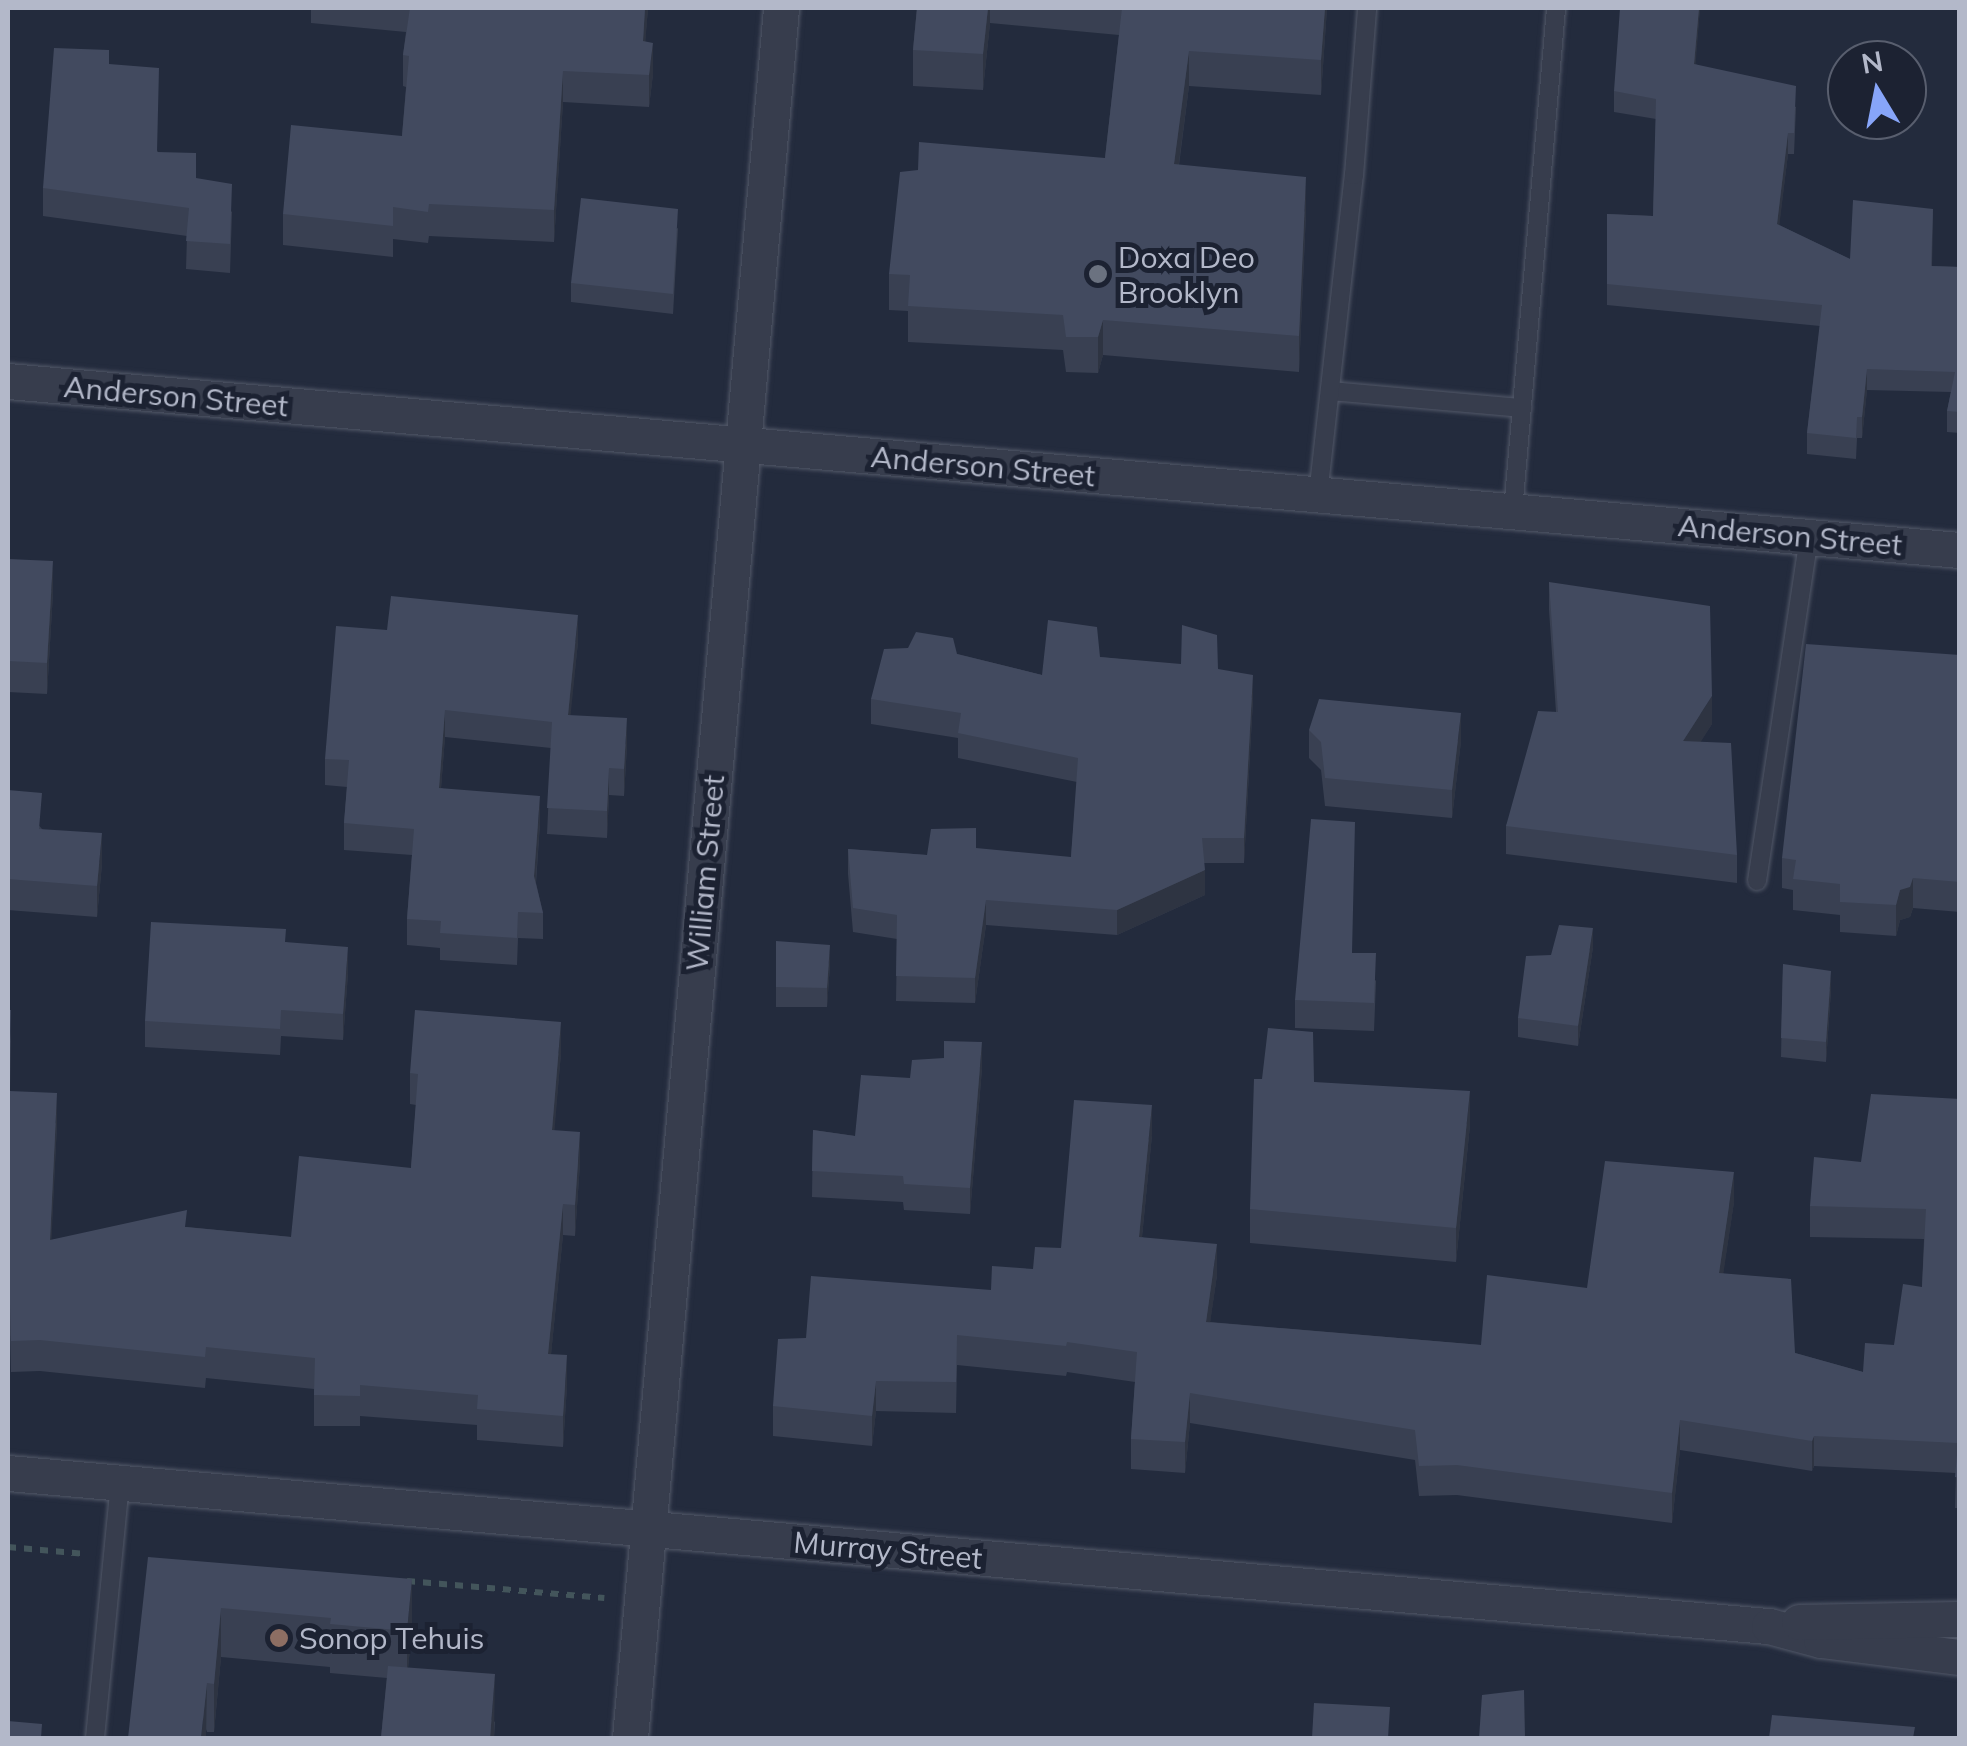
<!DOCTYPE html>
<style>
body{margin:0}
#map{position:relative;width:1967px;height:1746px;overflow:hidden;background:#232b3d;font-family:Mulish,sans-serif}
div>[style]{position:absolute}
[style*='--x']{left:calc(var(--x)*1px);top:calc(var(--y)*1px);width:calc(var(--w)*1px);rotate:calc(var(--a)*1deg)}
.path>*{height:6px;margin-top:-3px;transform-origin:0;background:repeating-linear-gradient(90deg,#43555b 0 8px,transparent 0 16px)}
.roads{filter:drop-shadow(0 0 2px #525868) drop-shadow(0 0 2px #525868)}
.service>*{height:18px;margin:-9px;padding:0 9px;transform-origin:9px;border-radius:9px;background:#373d4d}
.minor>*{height:35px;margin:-17.5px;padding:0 17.5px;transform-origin:17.5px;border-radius:17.5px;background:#373d4d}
.wall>*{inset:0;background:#394052}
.shaded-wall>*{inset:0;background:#2e3442}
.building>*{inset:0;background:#424a5f}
.dots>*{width:28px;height:28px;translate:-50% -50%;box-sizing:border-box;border:5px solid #1c2232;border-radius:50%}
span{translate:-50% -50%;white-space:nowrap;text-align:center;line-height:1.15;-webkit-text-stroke:10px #1c2232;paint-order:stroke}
.poi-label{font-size:30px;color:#b3b8c9}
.left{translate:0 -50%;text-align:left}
.street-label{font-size:30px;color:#b3b8c9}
.frame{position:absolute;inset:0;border:10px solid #b3b8c9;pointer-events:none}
.north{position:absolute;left:1827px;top:40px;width:100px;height:100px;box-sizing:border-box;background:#1c2232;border:2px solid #585e6e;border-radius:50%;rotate:350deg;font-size:28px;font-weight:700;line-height:40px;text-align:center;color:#b3b8c9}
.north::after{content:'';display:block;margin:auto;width:35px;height:45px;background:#87a5f9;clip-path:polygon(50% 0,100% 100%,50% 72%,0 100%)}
</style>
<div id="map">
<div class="path">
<i style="--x:8;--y:1547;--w:78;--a:5.1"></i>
<i style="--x:407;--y:1581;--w:198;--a:4.9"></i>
</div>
<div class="roads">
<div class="service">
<i style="--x:1331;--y:391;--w:192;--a:5.1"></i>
<i style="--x:1318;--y:495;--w:322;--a:-83.6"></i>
<i style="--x:1354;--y:175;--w:168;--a:-85.5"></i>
<i style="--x:1513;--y:511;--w:505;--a:-85.11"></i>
<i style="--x:1757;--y:881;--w:348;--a:-81.4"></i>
<i style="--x:95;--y:1738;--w:256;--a:-84.4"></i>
</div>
<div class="minor">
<i style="--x:8;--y:381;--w:1959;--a:4.95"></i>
<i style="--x:8;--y:1473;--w:1768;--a:4.97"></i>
<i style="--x:1769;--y:1626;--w:54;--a:15.1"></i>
<i style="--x:1821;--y:1640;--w:140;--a:7"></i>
<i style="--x:1799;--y:1622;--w:161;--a:-1.1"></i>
<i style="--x:630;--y:1738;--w:1737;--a:-85.01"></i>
</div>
</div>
<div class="wall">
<i style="clip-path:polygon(311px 8px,648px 8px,645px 42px,653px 74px,649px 107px,563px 102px,554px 242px,429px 236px,428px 243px,393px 239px,393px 257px,283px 245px,283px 214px,402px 136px,406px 87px,403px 86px,403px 55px,406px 32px,311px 23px)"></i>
<i style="clip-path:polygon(917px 8px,1327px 8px,1321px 95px,1189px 86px,1179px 165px,1306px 212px,1299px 372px,1103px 355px,1098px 373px,1066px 372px,1063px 350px,908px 342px,908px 311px,889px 310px,889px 274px,1105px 158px,1119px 35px,990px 23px,983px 90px,913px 86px,913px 50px)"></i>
<i style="clip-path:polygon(1700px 8px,1695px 64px,1796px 107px,1794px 154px,1788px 154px,1779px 225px,1850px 259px,1933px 209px,1932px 266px,1960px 267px,1960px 433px,1947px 432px,1947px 411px,1951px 392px,1867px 390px,1862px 438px,1857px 438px,1856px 459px,1807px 454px,1807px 433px,1820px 326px,1607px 305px,1607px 214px,1653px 216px,1656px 119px,1614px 112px,1614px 91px)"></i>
<i style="clip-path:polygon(109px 64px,158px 152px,196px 178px,232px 212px,230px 273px,186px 269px,187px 236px,43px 216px,43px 188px)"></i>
<i style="clip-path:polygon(678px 228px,673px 314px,571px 302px,571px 283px)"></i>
<i style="clip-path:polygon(8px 559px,53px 592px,47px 694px,8px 692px)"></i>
<i style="clip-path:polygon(1549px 582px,1712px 724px,1700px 742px,1737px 855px,1737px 883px,1506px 854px,1506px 826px,1556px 712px,1549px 610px)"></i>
<i style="clip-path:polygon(387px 630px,578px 642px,570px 715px,627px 745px,624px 796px,609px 795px,607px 838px,547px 834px,551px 748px,445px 737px,441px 788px,540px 823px,536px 883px,543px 913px,543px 939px,518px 938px,517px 965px,440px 960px,440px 948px,407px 945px,407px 919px,412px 855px,344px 850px,344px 823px,347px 787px,325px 785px,325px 759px)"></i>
<i style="clip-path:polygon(957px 654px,1042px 675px,1100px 657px,1218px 669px,1253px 699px,1244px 863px,1204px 863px,1205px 895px,1117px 935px,986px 925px,975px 1003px,896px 1001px,897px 939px,853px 932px,848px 874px,848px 849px,927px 855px,1071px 857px,1077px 782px,958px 758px,958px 738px,871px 724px,871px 699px)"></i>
<i style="clip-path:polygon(1960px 655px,1960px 912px,1913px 908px,1910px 917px,1900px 920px,1896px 936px,1840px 932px,1840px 915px,1793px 910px,1793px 890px,1782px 888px,1782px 858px)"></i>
<i style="clip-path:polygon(1309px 730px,1461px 741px,1452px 818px,1325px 806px,1321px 770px,1309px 758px)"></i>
<i style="clip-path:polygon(8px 790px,42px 829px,102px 864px,97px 917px,8px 910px)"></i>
<i style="clip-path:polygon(776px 941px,830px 964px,827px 1007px,776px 1007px)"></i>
<i style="clip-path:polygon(286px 942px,348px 973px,343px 1040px,281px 1036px,280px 1055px,145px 1047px,145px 1021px)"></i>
<i style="clip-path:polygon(1593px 947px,1578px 1046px,1518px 1037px,1518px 1018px)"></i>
<i style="clip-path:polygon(1352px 953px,1376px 981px,1374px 1031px,1295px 1028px,1295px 1000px)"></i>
<i style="clip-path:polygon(1783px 964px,1831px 990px,1826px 1062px,1781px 1057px)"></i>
<i style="clip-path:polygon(8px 1010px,11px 1041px,10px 1091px,57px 1124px,51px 1240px,187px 1227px,291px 1237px,411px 1168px,416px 1105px,410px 1104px,410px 1073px,561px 1053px,554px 1130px,580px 1163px,575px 1236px,563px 1235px,551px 1354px,567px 1386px,563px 1447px,477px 1440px,477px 1425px,360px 1416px,360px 1426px,314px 1426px,314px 1389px,206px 1378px,205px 1388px,40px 1371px,11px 1372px,9px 1297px,8px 1297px)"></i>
<i style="clip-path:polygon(982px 1068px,970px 1214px,904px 1210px,903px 1202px,812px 1197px,813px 1130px,855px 1136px,910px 1078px)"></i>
<i style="clip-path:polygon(1314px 1082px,1470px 1125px,1456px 1262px,1250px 1243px,1250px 1209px)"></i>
<i style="clip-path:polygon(1960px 1099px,1960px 1508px,1955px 1508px,1956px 1473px,1814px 1466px,1812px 1471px,1680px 1450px,1672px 1523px,1457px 1495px,1419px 1496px,1415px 1460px,1190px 1423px,1185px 1473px,1131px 1469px,1131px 1439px,1135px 1382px,1067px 1372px,1066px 1376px,957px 1365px,956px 1413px,876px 1411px,872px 1446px,773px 1436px,773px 1406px,806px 1338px,991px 1290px,1033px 1269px,1061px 1248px,1152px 1135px,1142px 1237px,1217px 1275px,1210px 1322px,1481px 1345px,1587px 1288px,1734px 1202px,1723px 1273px,1795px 1353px,1863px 1372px,1894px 1345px,1922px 1287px,1924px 1239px,1810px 1237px,1810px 1206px,1861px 1162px)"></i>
<i style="clip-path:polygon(148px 1557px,412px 1628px,408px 1668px,495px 1722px,494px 1738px,381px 1738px,387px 1678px,330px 1673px,330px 1667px,221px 1657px,214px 1732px,207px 1732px)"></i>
</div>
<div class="shaded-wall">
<i style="clip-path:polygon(645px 8px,648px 8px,643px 73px,643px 41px)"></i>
<i style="clip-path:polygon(988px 8px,990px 8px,990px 23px,983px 90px,983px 54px)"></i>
<i style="clip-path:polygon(1325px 8px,1327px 8px,1321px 95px,1321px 60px)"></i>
<i style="clip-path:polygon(1699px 8px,1700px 8px,1694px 85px,1694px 64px)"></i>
<i style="clip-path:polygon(653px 43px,653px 74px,649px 107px,649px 75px)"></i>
<i style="clip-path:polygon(1189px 51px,1189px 86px,1174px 200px,1174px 164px)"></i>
<i style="clip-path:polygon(563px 71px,563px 102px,554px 242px,554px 210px)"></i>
<i style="clip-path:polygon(1788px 133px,1788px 154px,1777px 245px,1777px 224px)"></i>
<i style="clip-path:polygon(1306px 177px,1306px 212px,1299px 372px,1299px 336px)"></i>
<i style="clip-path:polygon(1103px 320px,1103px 355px,1098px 373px,1098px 337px)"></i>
<i style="clip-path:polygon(1867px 369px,1867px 390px,1862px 438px,1862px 417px)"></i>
<i style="clip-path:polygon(53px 561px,53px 592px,47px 694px,47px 663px)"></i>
<i style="clip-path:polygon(578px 615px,578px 642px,568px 741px,568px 715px)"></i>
<i style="clip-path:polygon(1253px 675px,1253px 699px,1244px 863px,1244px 838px)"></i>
<i style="clip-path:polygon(1712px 696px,1712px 724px,1683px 770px,1683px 741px)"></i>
<i style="clip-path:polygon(445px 710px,445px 737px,439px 815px,439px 788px)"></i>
<i style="clip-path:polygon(1461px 713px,1461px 741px,1452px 818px,1452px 790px)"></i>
<i style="clip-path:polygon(627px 718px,627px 745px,624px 796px,624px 769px)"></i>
<i style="clip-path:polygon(609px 768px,609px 795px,607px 838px,607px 811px)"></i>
<i style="clip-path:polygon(540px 796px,540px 823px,534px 902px,534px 876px)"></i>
<i style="clip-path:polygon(102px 833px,102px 864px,97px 917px,97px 886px)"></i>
<i style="clip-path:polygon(1205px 870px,1205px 895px,1117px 935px,1117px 910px)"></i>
<i style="clip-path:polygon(1913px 878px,1913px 908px,1910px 917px,1900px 920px,1896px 936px,1896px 905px,1900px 890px)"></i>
<i style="clip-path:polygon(986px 900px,986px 925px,975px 1003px,975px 978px)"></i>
<i style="clip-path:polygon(1593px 928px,1593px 947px,1578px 1046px,1578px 1026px)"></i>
<i style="clip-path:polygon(830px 945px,830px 964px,827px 1007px,827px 988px)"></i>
<i style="clip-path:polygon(348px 947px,348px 973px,343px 1040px,343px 1014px)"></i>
<i style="clip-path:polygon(1831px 971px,1831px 990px,1826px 1062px,1826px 1042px)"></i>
<i style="clip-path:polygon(561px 1022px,561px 1053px,552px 1161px,552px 1130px)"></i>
<i style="clip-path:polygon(982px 1042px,982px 1068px,970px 1214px,970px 1188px)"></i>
<i style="clip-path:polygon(1470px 1091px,1470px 1125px,1456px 1262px,1456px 1228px)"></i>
<i style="clip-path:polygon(57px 1093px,57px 1124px,50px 1271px,50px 1240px)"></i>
<i style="clip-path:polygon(1152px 1105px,1152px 1135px,1139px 1267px,1139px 1237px)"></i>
<i style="clip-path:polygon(580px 1132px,580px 1163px,575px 1236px,575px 1205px)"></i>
<i style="clip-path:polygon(1734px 1172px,1734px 1202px,1719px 1303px,1719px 1273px)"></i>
<i style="clip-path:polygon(563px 1204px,563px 1235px,548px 1385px,548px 1354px)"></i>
<i style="clip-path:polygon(1217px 1244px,1217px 1275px,1206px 1352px,1206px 1322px)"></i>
<i style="clip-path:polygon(567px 1355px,567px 1386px,563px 1447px,563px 1416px)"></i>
<i style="clip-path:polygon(876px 1381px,876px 1411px,872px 1446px,872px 1416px)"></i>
<i style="clip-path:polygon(1190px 1393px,1190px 1423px,1185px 1473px,1185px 1442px)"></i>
<i style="clip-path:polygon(1680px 1420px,1680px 1450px,1672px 1523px,1672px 1493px)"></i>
<i style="clip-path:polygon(1814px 1436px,1814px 1466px,1812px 1471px,1812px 1441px)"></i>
<i style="clip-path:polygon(412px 1579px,412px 1628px,407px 1679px,407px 1631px)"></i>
<i style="clip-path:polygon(221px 1608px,221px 1657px,214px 1732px,214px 1684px)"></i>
<i style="clip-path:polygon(495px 1674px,494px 1738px,490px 1738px)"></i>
<i style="clip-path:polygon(207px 1683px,206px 1738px,201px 1738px)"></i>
</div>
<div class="building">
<i style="clip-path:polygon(410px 8px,645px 8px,643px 41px,653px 43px,649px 75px,563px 71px,554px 210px,429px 204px,428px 212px,393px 207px,393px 226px,283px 214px,291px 125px,402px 136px,409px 56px,403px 55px)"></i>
<i style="clip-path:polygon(917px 8px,988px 8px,983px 54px,913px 50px)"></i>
<i style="clip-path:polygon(1122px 8px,1325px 8px,1321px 60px,1189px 51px,1174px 164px,1306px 177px,1299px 336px,1103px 320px,1098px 337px,1066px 337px,1063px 315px,908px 306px,910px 275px,889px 274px,900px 172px,918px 170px,919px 142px,1105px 158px)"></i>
<i style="clip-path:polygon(1620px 8px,1699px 8px,1694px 64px,1796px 86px,1794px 133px,1788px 133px,1777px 224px,1850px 259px,1853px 200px,1933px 209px,1931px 266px,1960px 267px,1960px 412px,1947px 411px,1955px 372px,1867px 369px,1862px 417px,1857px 417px,1856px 438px,1807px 433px,1822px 305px,1607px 284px,1607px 214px,1653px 216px,1656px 99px,1614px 91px)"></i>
<i style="clip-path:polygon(54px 48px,109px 50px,109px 64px,159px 68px,157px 152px,196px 153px,196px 178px,232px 184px,230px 244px,186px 241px,189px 208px,43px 188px)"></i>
<i style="clip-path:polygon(581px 198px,678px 209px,673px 294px,571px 283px)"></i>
<i style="clip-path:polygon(8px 559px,53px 561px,47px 663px,8px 661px)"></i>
<i style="clip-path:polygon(1549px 582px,1710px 606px,1712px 696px,1683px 741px,1731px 743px,1737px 855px,1506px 826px,1538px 711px,1558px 712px)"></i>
<i style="clip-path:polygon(391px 596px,578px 615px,568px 715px,627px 718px,624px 769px,609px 768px,607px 811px,547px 808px,552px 722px,445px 710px,439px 788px,540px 796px,534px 876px,543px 913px,518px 912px,517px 938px,440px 933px,441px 921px,407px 919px,414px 829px,344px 823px,349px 760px,325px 759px,336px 626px,387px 630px)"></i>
<i style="clip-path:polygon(1048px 620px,1097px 627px,1100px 657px,1181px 664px,1182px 625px,1217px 635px,1218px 669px,1253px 675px,1244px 838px,1202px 838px,1205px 870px,1117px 910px,986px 900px,975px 978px,896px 976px,897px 915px,853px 908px,848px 849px,927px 855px,931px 829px,976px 828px,976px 848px,1071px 857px,1078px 758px,958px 733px,961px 713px,871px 699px,884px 649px,908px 648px,916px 632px,953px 638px,957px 654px,1042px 675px)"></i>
<i style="clip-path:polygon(1806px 644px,1960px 655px,1960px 882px,1913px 878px,1910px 887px,1900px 890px,1896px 905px,1840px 902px,1840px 884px,1793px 879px,1796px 860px,1782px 858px)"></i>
<i style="clip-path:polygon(1319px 699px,1461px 713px,1452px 790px,1325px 778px,1321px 742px,1309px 730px)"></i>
<i style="clip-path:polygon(8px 790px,42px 793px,39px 829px,102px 833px,97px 886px,8px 879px)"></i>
<i style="clip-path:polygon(1311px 819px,1355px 822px,1352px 953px,1376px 953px,1374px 1003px,1295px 1000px)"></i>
<i style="clip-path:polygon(151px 922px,286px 929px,285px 942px,348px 947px,343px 1014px,281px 1010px,280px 1029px,145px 1021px)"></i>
<i style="clip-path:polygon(1559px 925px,1593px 928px,1578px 1026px,1518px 1018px,1526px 956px,1551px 955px)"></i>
<i style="clip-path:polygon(776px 941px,830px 945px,827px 988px,776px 987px)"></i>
<i style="clip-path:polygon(1783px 964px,1831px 971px,1826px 1042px,1781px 1038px)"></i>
<i style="clip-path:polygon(8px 1010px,11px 1010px,9px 1091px,57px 1093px,50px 1240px,187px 1210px,185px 1227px,291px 1237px,299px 1156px,411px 1168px,418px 1074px,410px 1073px,415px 1010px,561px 1022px,552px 1130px,580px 1132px,575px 1205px,563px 1204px,548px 1354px,567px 1355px,563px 1416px,477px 1409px,478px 1395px,360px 1385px,360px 1396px,314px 1395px,315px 1358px,206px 1347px,205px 1357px,40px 1340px,11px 1341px,9px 1266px,8px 1266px)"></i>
<i style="clip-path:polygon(1268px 1028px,1313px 1032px,1314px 1082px,1470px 1091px,1456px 1228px,1250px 1209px,1254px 1079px,1262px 1079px)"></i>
<i style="clip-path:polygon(944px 1041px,982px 1042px,970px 1188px,904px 1184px,903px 1176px,812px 1171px,813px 1130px,855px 1136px,861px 1075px,910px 1078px,912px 1060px,944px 1058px)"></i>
<i style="clip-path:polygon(1871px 1094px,1960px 1099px,1960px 1478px,1955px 1477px,1958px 1443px,1814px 1436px,1812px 1441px,1680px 1420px,1672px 1493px,1457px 1465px,1419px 1466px,1415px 1430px,1190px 1393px,1185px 1442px,1131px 1439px,1137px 1352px,1067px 1342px,1066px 1346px,957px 1335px,956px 1382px,876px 1381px,872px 1416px,773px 1406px,778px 1339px,806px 1338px,811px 1276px,991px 1290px,992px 1266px,1033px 1269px,1035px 1247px,1061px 1248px,1074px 1100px,1152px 1105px,1139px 1237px,1217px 1244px,1206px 1322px,1481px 1345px,1487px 1275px,1587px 1288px,1605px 1161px,1734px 1172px,1719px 1273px,1791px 1279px,1795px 1353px,1863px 1372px,1865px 1343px,1894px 1345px,1903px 1284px,1922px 1287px,1926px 1209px,1810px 1206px,1814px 1157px,1861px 1162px)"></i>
<i style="clip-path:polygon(148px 1557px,412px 1579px,407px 1631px,330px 1624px,331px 1618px,221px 1608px,214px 1684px,207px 1683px,201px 1738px,128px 1738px)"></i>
<i style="clip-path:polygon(388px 1666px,495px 1674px,490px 1738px,381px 1738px)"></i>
<i style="clip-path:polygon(1524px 1690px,1525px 1738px,1479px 1738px,1482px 1695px)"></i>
<i style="clip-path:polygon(1314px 1703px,1390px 1707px,1388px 1738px,1312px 1738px)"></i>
<i style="clip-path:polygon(1772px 1715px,1915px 1727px,1913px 1738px,1769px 1738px)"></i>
<i style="clip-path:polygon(8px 1721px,42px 1724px,41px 1738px,8px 1738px)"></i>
</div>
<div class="dots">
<i style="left:1098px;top:274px;background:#6b7280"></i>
<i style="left:279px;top:1638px;background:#8d6e63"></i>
</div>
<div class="poi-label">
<span class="left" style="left:1118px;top:274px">Doxa Deo<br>Brooklyn</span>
<span class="left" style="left:299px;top:1638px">Sonop Tehuis</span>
</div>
<div class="street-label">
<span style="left:176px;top:396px;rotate:5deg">Anderson Street</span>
<span style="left:983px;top:466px;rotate:5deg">Anderson Street</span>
<span style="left:1790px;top:535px;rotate:5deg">Anderson Street</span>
<span style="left:705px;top:873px;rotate:-85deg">William Street</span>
<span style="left:888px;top:1550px;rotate:5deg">Murray Street</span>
</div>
<div class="frame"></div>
<div class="north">N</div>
</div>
